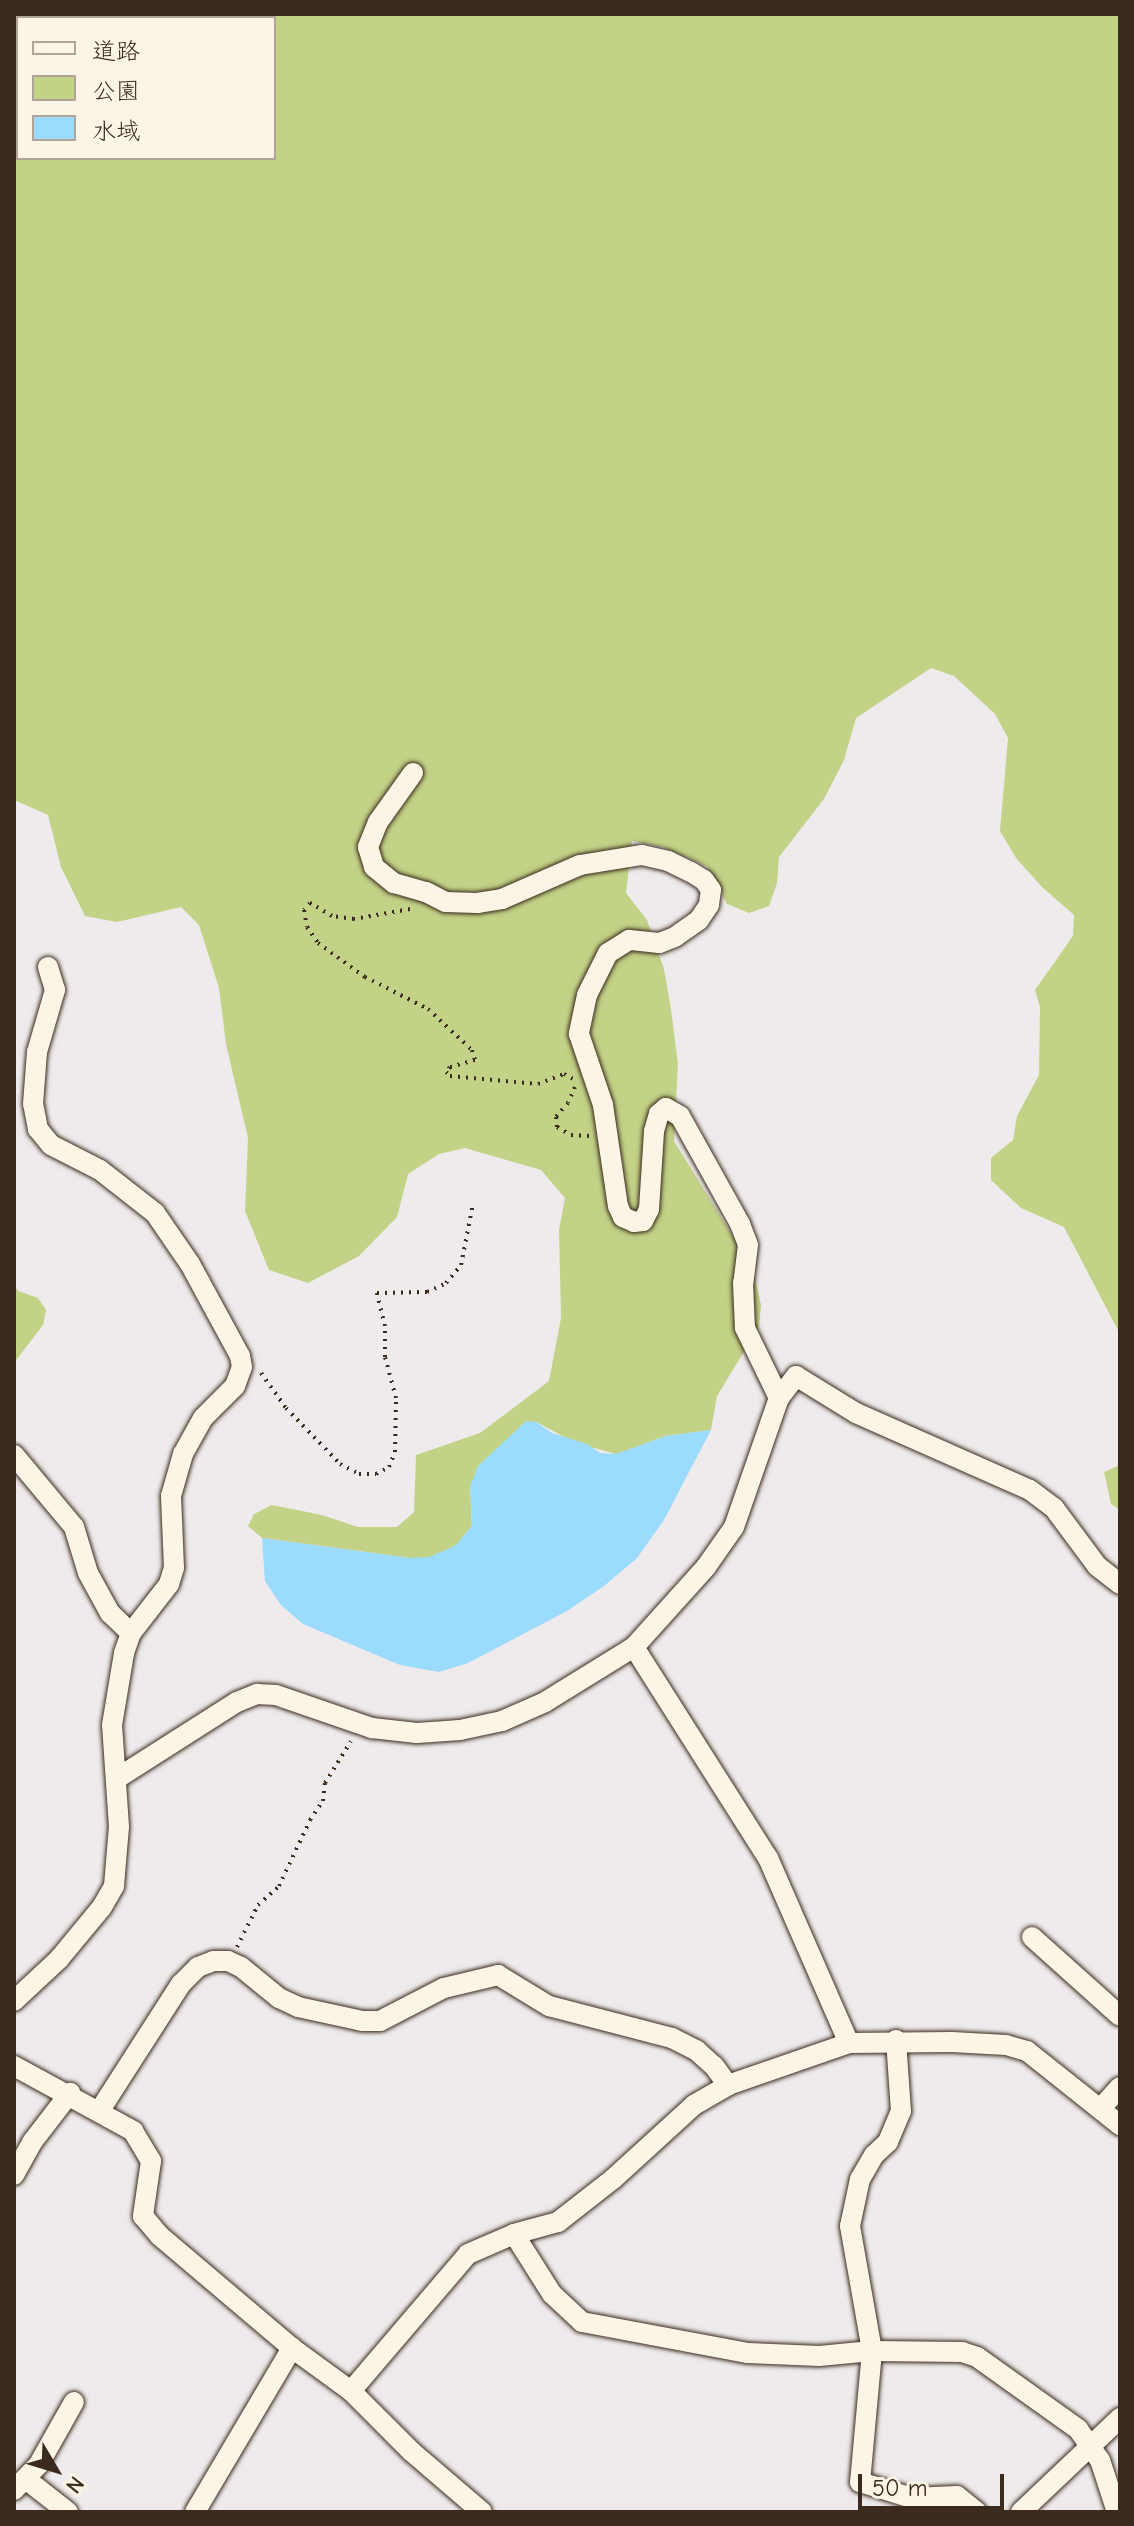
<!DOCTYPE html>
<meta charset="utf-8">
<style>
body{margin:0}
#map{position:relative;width:1134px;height:2526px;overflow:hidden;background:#efebec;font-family:"Comic Neue","Klee One",sans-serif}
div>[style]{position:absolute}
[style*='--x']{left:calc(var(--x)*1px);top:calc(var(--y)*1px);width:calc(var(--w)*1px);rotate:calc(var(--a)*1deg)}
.green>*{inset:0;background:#c2d286}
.water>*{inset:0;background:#9bdbfd}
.path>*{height:4px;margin-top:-2px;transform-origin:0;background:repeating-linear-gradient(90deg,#3b2a1e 0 2px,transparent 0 8px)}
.roads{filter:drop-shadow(0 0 2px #3b2a1e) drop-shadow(0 0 2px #3b2a1e)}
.minor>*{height:20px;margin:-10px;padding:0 10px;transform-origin:10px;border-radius:10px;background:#fcf5e5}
span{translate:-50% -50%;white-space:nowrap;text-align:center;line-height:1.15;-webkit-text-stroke:7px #fcf5e5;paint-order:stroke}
.frame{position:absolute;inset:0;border:16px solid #3b2a1e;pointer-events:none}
.legend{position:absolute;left:16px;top:16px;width:260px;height:144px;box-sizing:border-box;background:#fcf5e5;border:2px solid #afa495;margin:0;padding:10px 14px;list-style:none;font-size:24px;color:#3b2a1e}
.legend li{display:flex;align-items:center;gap:16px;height:40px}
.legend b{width:40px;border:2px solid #afa495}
.north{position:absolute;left:16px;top:2430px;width:80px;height:80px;-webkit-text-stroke:6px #fcf5e5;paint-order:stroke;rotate:128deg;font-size:22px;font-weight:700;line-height:32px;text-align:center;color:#3b2a1e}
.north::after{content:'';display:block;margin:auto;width:28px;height:36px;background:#3b2a1e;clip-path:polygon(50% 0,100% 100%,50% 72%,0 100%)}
.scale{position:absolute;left:858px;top:2474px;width:146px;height:36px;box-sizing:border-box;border:4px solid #3b2a1e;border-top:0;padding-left:10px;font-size:24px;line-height:28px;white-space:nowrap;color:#3b2a1e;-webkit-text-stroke:6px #fcf5e5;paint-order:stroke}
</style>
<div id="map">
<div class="green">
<i style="clip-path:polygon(evenodd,14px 14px,1120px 14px,1120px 1334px,1064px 1227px,1021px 1208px,991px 1180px,991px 1158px,1013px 1140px,1017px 1116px,1039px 1075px,1040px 1007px,1035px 990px,1073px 936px,1074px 915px,1042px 887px,1016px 858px,1000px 831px,1008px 738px,995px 714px,954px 676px,931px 668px,856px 718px,844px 760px,824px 799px,779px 857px,777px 883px,769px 906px,749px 913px,727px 904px,707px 866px,663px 847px,632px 841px,626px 893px,647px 920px,664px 969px,671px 1009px,678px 1064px,674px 1141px,753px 1269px,761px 1305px,759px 1327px,717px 1396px,711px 1430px,666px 1436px,616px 1454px,576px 1443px,536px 1422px,470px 1487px,472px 1526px,455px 1546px,429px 1558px,410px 1558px,262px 1538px,248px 1526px,254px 1514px,272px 1505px,322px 1515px,358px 1527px,397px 1527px,414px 1512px,416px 1455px,480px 1433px,549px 1381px,561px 1318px,559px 1230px,565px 1198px,541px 1170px,465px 1148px,439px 1154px,408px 1174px,397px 1217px,359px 1256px,308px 1283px,269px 1270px,245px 1211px,248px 1138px,226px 1044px,219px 988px,199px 925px,181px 907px,117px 922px,85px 916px,61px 867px,48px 815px,14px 800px,14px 14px,18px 18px,274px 18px,274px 158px,18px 158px,18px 18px)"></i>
<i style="clip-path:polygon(14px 1285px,18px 1291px,38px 1298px,46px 1310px,43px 1325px,14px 1363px)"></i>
<i style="clip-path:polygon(1120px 1465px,1120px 1510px,1111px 1504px,1104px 1472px)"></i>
</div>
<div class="water">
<i style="clip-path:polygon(526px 1421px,536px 1422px,552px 1433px,587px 1444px,600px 1453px,616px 1454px,666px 1436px,711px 1430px,664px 1520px,637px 1558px,604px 1586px,567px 1611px,468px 1663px,439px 1672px,400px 1665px,303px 1624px,281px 1605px,265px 1581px,262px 1538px,410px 1558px,429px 1557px,455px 1546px,472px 1526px,470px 1487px,478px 1466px)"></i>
</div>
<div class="path">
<i style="--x:410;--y:909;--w:57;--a:169.9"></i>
<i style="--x:354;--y:919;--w:22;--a:-172"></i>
<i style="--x:332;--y:916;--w:26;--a:-149"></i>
<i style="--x:310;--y:903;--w:9;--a:131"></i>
<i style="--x:304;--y:910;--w:17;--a:80"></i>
<i style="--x:307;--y:927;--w:19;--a:55"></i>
<i style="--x:318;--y:943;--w:58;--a:35.9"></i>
<i style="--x:365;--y:977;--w:71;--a:26.9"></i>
<i style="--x:428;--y:1009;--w:60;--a:43"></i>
<i style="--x:472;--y:1050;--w:10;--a:73"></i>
<i style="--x:475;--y:1060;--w:26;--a:164"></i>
<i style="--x:450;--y:1067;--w:6;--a:129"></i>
<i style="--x:446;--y:1072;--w:6;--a:45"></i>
<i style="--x:450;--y:1076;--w:88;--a:5.2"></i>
<i style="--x:538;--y:1084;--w:28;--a:-21"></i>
<i style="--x:564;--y:1074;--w:10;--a:29"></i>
<i style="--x:575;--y:1087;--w:17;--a:114"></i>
<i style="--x:568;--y:1103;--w:18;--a:131"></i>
<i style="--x:556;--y:1117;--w:10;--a:84"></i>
<i style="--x:557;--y:1127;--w:16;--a:30"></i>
<i style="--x:571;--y:1135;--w:20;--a:3"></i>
<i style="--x:261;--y:1373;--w:43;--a:54.5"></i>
<i style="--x:286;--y:1408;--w:78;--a:46"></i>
<i style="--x:340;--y:1464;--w:21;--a:28"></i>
<i style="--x:359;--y:1474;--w:17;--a:0"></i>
<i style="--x:376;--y:1474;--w:15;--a:-28"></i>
<i style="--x:389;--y:1467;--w:16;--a:-68"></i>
<i style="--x:395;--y:1452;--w:54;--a:-88.9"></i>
<i style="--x:396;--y:1398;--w:42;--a:-105"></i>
<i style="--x:385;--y:1357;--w:31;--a:-90"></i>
<i style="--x:385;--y:1326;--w:34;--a:-104"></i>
<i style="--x:377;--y:1293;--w:50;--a:-1.1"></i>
<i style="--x:427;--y:1292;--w:21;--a:-25"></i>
<i style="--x:446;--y:1283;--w:23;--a:-50"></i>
<i style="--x:461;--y:1265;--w:62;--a:-78.9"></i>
<i style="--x:237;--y:1947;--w:47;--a:-63.4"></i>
<i style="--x:258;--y:1905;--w:28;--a:-42"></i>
<i style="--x:279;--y:1886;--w:73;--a:-64.8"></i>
<i style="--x:310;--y:1820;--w:23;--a:-56"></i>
<i style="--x:323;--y:1801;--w:18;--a:-84"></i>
<i style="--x:325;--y:1783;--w:49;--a:-58.2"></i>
</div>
<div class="roads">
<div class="minor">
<i style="--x:413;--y:773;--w:60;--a:125.5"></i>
<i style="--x:378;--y:822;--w:27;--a:112"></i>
<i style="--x:368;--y:847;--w:21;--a:73"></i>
<i style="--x:374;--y:867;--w:26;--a:39"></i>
<i style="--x:394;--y:883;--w:33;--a:16"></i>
<i style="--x:426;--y:892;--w:22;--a:27"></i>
<i style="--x:446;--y:902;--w:31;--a:2"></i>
<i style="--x:477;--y:903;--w:25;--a:-9"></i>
<i style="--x:502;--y:899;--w:85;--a:-23.6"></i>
<i style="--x:580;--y:865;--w:63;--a:-9.2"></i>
<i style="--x:642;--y:855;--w:27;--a:13"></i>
<i style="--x:668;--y:861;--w:25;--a:26"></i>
<i style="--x:691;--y:872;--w:15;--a:32"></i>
<i style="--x:704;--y:880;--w:12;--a:55"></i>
<i style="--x:711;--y:890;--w:15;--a:98"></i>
<i style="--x:709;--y:905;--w:18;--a:124"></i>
<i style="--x:699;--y:920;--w:29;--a:145"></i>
<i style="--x:675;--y:937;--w:17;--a:159"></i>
<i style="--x:659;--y:943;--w:30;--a:-174"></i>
<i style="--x:629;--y:940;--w:25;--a:148"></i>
<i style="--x:608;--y:953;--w:47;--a:116.6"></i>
<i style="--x:587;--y:995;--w:40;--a:102"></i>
<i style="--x:579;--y:1034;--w:75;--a:71.3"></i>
<i style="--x:603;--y:1105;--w:102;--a:81.6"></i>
<i style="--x:618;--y:1206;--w:12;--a:66"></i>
<i style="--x:623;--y:1217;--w:12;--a:24"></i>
<i style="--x:634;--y:1222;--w:9;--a:-6"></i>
<i style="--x:643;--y:1221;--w:13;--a:-63"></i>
<i style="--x:649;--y:1209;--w:78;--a:-86.3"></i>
<i style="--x:654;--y:1131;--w:18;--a:-74"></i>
<i style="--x:659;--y:1114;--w:9;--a:-41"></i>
<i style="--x:666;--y:1108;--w:16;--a:30"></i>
<i style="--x:680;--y:1116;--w:124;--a:60.9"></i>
<i style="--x:740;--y:1224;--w:22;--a:69"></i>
<i style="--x:748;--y:1245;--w:38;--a:97"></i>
<i style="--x:743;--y:1283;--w:45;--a:87.5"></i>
<i style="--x:745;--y:1328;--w:78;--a:64.1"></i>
<i style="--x:14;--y:1455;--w:94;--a:50.2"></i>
<i style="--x:74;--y:1527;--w:48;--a:73.1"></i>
<i style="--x:88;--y:1573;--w:46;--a:61.2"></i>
<i style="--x:110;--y:1613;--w:29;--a:44"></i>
<i style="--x:634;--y:1647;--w:250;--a:57.6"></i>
<i style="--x:768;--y:1858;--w:202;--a:66.4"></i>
<i style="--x:116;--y:1779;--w:143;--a:-32.5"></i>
<i style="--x:237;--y:1702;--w:22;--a:-22"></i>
<i style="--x:257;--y:1694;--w:19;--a:3"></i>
<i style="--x:276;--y:1695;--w:102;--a:19"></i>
<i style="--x:372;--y:1728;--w:45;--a:6.3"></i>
<i style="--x:417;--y:1733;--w:43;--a:-4"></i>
<i style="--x:460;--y:1730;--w:43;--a:-12.1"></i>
<i style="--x:502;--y:1721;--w:47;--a:-23.8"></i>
<i style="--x:545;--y:1702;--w:105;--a:-31.7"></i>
<i style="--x:634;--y:1647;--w:108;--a:-48"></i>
<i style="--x:706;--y:1567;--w:49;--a:-55"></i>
<i style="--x:734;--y:1527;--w:137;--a:-70.8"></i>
<i style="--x:779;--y:1398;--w:28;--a:-52"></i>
<i style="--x:796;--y:1376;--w:70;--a:31.7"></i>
<i style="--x:856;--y:1413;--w:190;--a:23.9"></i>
<i style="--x:1030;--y:1490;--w:30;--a:37"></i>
<i style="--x:1054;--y:1508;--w:72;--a:53.4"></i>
<i style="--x:1097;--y:1566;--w:29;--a:38"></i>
<i style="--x:1032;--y:1937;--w:118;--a:41.9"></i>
<i style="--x:14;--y:2001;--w:62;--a:-43"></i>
<i style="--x:59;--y:1959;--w:67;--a:-50.4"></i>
<i style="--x:102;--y:1907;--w:24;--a:-60"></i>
<i style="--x:114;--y:1886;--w:59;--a:-85.2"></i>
<i style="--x:119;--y:1827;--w:102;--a:-93.9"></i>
<i style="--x:112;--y:1725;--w:73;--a:-80.5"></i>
<i style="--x:124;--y:1653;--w:21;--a:-71"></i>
<i style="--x:131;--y:1633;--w:62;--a:-52.2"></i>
<i style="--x:169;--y:1584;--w:17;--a:-73"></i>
<i style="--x:174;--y:1568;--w:72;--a:-92.4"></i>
<i style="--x:171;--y:1496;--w:44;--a:-74.1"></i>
<i style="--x:183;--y:1454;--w:41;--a:-60.9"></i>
<i style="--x:203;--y:1418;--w:45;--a:-45"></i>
<i style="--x:235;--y:1386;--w:20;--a:-70"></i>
<i style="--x:242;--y:1367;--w:11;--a:-100"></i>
<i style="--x:240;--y:1356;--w:105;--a:-118.5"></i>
<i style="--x:190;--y:1264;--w:62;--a:-124.5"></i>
<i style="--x:155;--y:1213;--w:70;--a:-142"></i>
<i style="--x:100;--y:1170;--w:55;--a:-153"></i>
<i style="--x:51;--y:1145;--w:21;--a:-129"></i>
<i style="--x:38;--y:1129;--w:25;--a:-101"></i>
<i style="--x:33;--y:1104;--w:52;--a:-85.6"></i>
<i style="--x:37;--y:1052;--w:65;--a:-73.8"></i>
<i style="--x:55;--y:990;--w:24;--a:-107"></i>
<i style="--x:896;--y:2040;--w:71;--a:86"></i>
<i style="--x:901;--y:2111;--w:34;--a:113"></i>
<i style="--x:888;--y:2142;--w:19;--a:137"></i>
<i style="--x:874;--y:2155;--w:28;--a:120"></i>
<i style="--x:860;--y:2179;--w:48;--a:102"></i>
<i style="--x:850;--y:2226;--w:127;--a:80"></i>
<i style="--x:872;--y:2351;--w:132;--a:95.2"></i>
<i style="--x:860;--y:2482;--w:54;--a:17.1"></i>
<i style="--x:912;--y:2498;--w:45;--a:-2.5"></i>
<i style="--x:957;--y:2496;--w:26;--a:39"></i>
<i style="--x:14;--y:2066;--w:136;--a:28.6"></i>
<i style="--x:133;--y:2131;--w:35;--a:59"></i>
<i style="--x:151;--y:2161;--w:56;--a:98.3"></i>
<i style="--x:143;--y:2216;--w:26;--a:50"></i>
<i style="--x:160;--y:2236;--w:173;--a:40.3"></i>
<i style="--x:292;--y:2348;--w:73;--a:36.1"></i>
<i style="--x:351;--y:2391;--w:180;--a:-49.5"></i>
<i style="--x:468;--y:2254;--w:50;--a:-23.5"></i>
<i style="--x:514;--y:2234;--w:46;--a:-15.3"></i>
<i style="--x:558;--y:2222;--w:70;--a:-38"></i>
<i style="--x:613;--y:2179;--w:110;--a:-42.4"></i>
<i style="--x:694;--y:2105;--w:39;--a:-30"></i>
<i style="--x:728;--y:2085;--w:128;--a:-19.1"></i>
<i style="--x:849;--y:2043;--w:103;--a:-0.6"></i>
<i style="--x:952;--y:2042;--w:54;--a:3.2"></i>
<i style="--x:1006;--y:2045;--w:22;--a:16"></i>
<i style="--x:1027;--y:2051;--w:119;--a:38.5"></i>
<i style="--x:1101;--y:2108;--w:28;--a:-48"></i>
<i style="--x:100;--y:2110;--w:150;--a:-57.3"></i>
<i style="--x:181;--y:1984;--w:24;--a:-45"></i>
<i style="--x:198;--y:1967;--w:17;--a:-21"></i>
<i style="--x:214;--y:1961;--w:14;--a:0"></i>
<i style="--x:228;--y:1961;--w:14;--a:25"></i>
<i style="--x:241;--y:1967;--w:49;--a:39.2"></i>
<i style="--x:279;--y:1998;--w:21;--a:25"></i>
<i style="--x:298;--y:2007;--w:66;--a:12.3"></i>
<i style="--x:362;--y:2021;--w:18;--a:0"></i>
<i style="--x:380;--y:2021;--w:72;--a:-27.3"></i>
<i style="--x:444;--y:1988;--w:56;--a:-13.5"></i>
<i style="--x:498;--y:1975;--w:60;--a:31.3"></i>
<i style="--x:549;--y:2006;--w:127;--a:14.6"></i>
<i style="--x:672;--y:2038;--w:27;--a:27"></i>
<i style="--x:696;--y:2050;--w:24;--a:42"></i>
<i style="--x:714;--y:2066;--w:24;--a:54"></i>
<i style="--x:14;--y:2175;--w:39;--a:-61"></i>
<i style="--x:33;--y:2141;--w:61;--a:-52.4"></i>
<i style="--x:514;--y:2234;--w:71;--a:57.7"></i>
<i style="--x:552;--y:2294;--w:41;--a:43"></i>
<i style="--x:582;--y:2322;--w:169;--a:10.6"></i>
<i style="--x:748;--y:2353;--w:71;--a:2.4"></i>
<i style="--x:819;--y:2356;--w:53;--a:-5.4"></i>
<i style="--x:872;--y:2351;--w:90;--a:0.6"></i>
<i style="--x:962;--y:2352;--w:16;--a:18"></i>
<i style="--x:977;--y:2357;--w:124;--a:35.5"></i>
<i style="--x:1078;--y:2429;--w:38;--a:55"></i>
<i style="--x:1100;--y:2460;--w:55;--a:71.9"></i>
<i style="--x:351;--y:2391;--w:86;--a:45"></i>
<i style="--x:412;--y:2452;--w:92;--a:40.6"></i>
<i style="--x:27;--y:2480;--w:52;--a:38"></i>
<i style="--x:14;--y:2490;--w:36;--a:-46"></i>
<i style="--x:39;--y:2464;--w:71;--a:-60.6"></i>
<i style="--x:195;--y:2512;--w:191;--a:-59.4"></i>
<i style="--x:1021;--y:2512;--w:137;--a:-43.5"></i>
</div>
</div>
<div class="frame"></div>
<ul class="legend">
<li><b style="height:10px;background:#fcf5e5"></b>道路</li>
<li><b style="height:22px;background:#c2d286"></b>公園</li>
<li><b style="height:22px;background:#9bdbfd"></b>水域</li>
</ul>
<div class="north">N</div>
<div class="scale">50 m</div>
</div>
